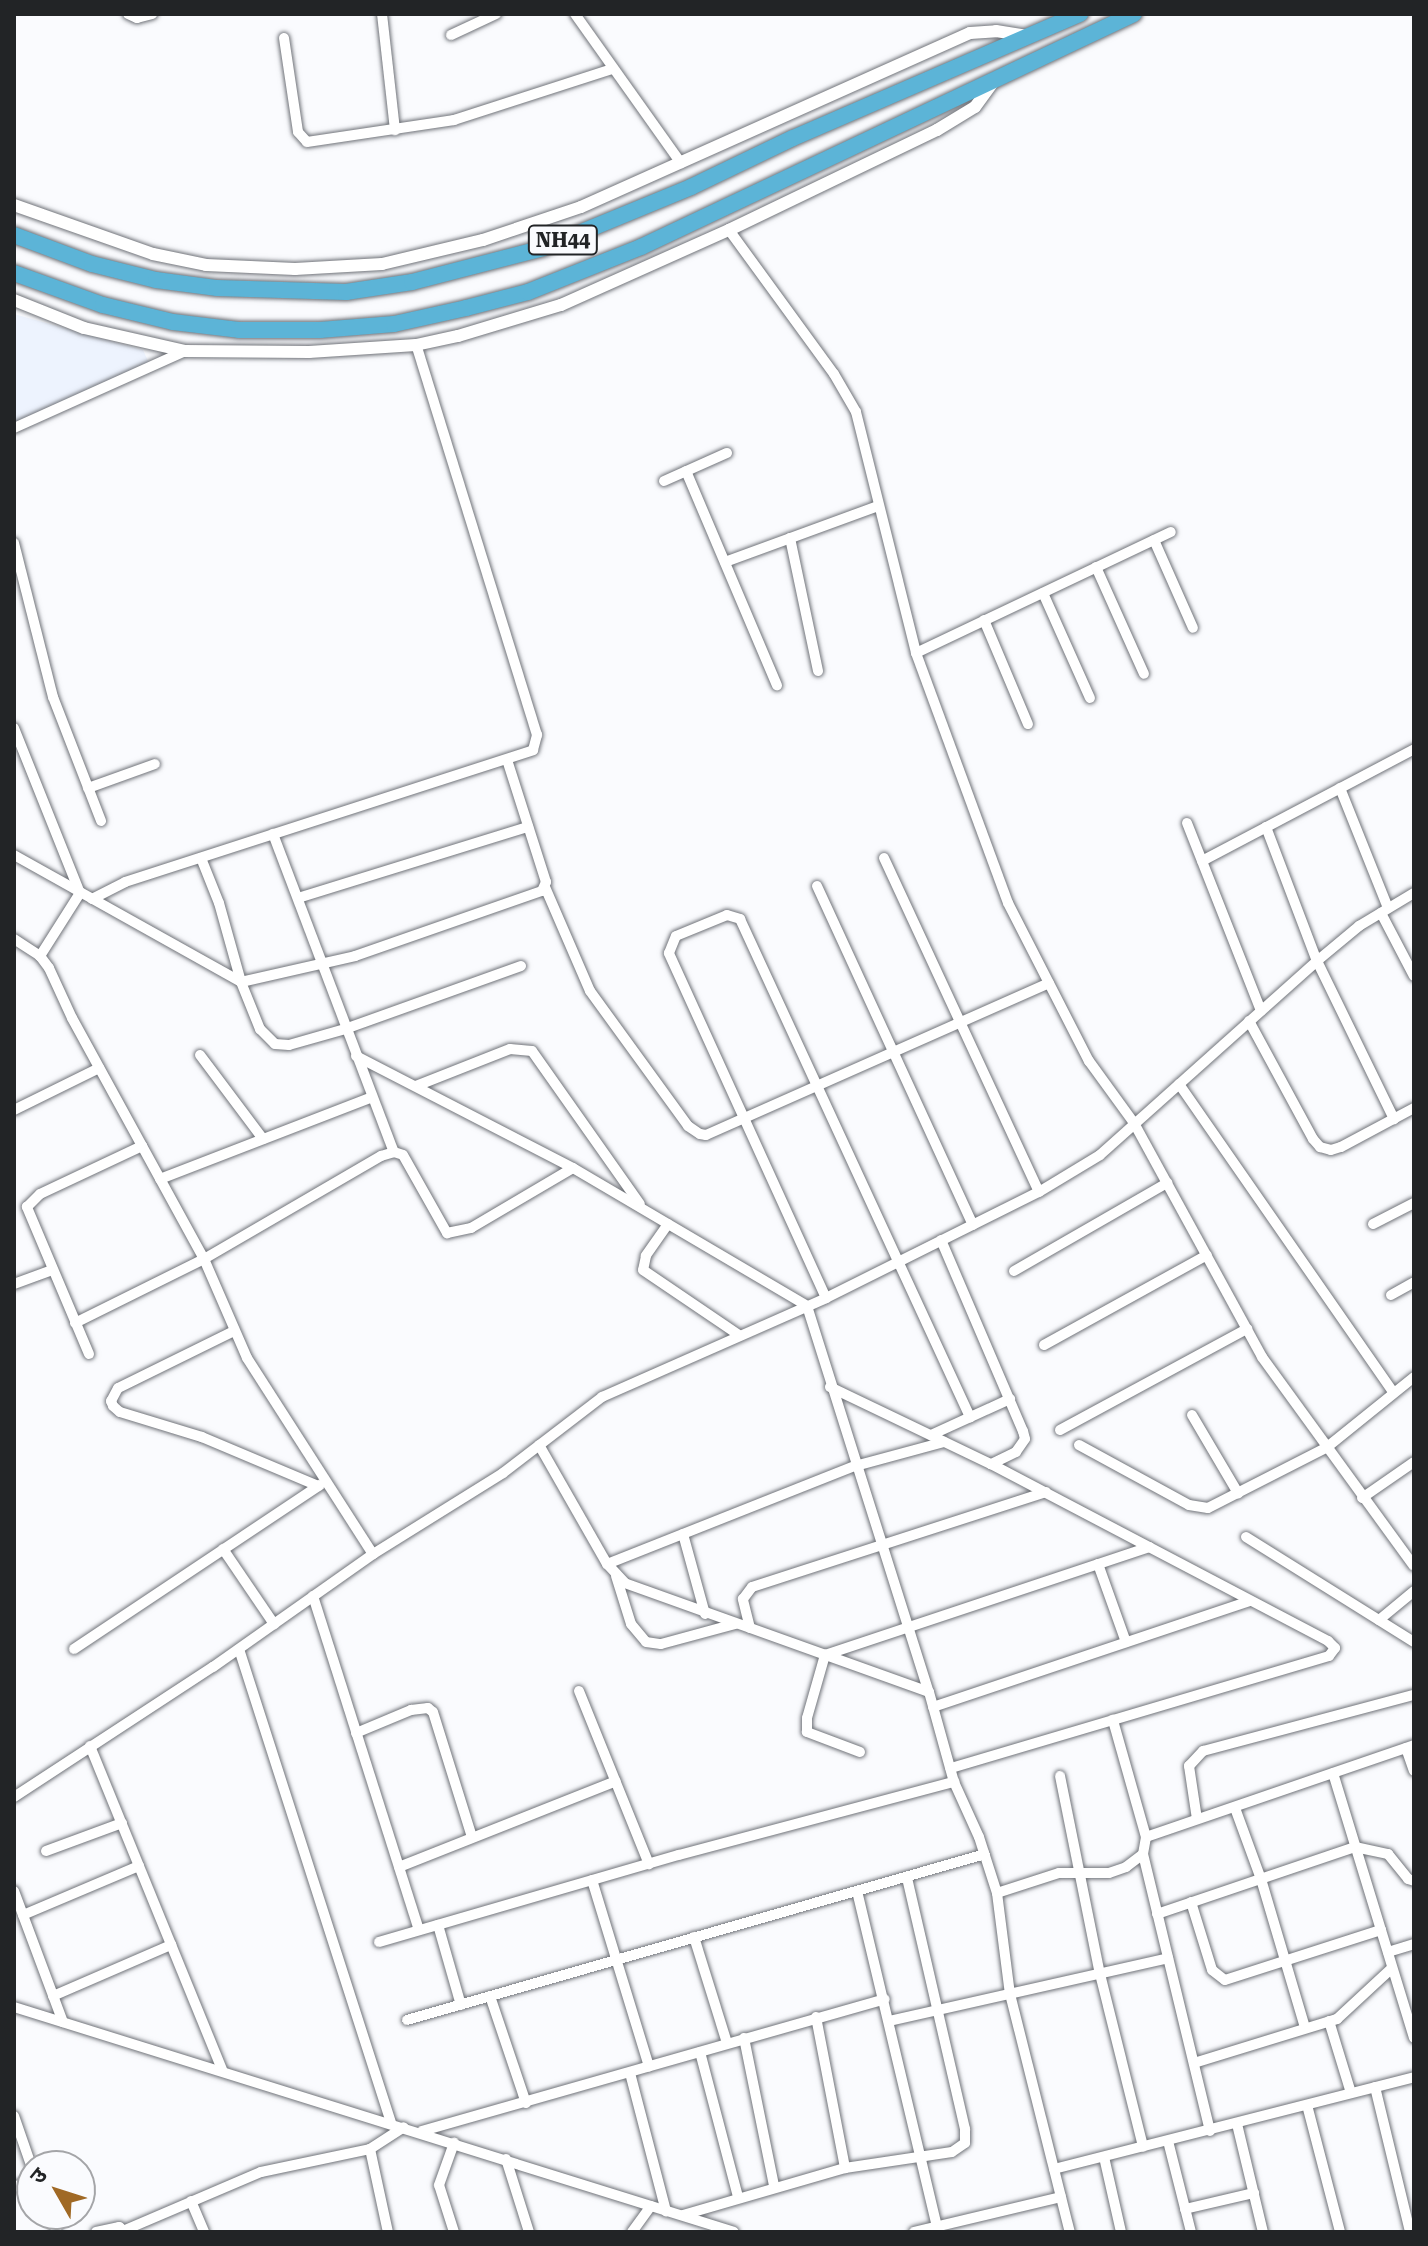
<!DOCTYPE html>
<meta charset="utf-8">
<style>
body{margin:0}
#map{position:relative;width:1428px;height:2246px;overflow:hidden;background:#fafbfe;font-family:"Roboto Serif","Noto Sans Devanagari",serif}
div>[style]{position:absolute}
[style*='--x']{left:calc(var(--x)*1px);top:calc(var(--y)*1px);width:calc(var(--w)*1px);rotate:calc(var(--a)*1deg)}
.built>*{inset:0;background:#edf3fe}
.roads{filter:drop-shadow(0 0 2px #707379) drop-shadow(0 0 2px #707379)}
.minor>*{height:10px;margin:-5px;padding:0 5px;transform-origin:5px;border-radius:5px;background:#fff}
.tertiary>*{height:12px;margin:-6px;padding:0 6px;transform-origin:6px;border-radius:6px;background:#fff}
.trunk>*{height:16px;margin:-8px;padding:0 8px;transform-origin:8px;border-radius:8px;background:#5cb4d7}
span{translate:-50% -50%;white-space:nowrap;text-align:center;line-height:1.15;-webkit-text-stroke:8px #fafbfe;paint-order:stroke}
.shield-label span{padding:2px 6px;background:#fafbfe;border:2px solid;border-radius:6px;-webkit-text-stroke-width:0}
.shield-label{font-size:20px;color:#222426;font-weight:700}
.frame{position:absolute;inset:0;border:16px solid #222426;pointer-events:none}
.north{position:absolute;left:16px;top:2150px;width:80px;height:80px;box-sizing:border-box;background:#fafbfe;border:2px solid #a4a5a8;border-radius:50%;rotate:309deg;font-size:22px;font-weight:700;line-height:32px;text-align:center;color:#222426}
.north::after{content:'';display:block;margin:auto;width:28px;height:36px;background:#a06925;clip-path:polygon(50% 0,100% 100%,50% 72%,0 100%)}
</style>
<div id="map">
<div class="built">
<i style="clip-path:polygon(14px 314px,143px 350px,149px 363px,14px 424px)"></i>
</div>
<div class="roads">
<div class="minor">
<i style="--x:128;--y:14;--w:10;--a:24"></i>
<i style="--x:137;--y:18;--w:16;--a:-15"></i>
<i style="--x:382;--y:14;--w:117;--a:83.6"></i>
<i style="--x:575;--y:14;--w:183;--a:54.6"></i>
<i style="--x:451;--y:35;--w:50;--a:-25"></i>
<i style="--x:284;--y:38;--w:95;--a:81.5"></i>
<i style="--x:298;--y:132;--w:13;--a:48"></i>
<i style="--x:307;--y:142;--w:149;--a:-8.5"></i>
<i style="--x:454;--y:120;--w:166;--a:-17.9"></i>
<i style="--x:729;--y:230;--w:178;--a:53.9"></i>
<i style="--x:834;--y:374;--w:44;--a:59.9"></i>
<i style="--x:856;--y:412;--w:248;--a:76"></i>
<i style="--x:916;--y:653;--w:266;--a:69.8"></i>
<i style="--x:1008;--y:903;--w:178;--a:62.9"></i>
<i style="--x:1089;--y:1061;--w:77;--a:54"></i>
<i style="--x:1134;--y:1123;--w:267;--a:61.3"></i>
<i style="--x:1262;--y:1357;--w:258;--a:54"></i>
<i style="--x:14;--y:428;--w:188;--a:-24.2"></i>
<i style="--x:686;--y:471;--w:233;--a:67"></i>
<i style="--x:664;--y:481;--w:69;--a:-24"></i>
<i style="--x:790;--y:538;--w:136;--a:78.1"></i>
<i style="--x:1154;--y:540;--w:96;--a:66.1"></i>
<i style="--x:14;--y:543;--w:159;--a:75.8"></i>
<i style="--x:53;--y:697;--w:133;--a:68.8"></i>
<i style="--x:725;--y:562;--w:163;--a:-20.1"></i>
<i style="--x:1096;--y:567;--w:117;--a:65.8"></i>
<i style="--x:1043;--y:593;--w:115;--a:65.9"></i>
<i style="--x:984;--y:620;--w:113;--a:67.1"></i>
<i style="--x:916;--y:653;--w:282;--a:-25.4"></i>
<i style="--x:14;--y:728;--w:178;--a:68.2"></i>
<i style="--x:80;--y:893;--w:75;--a:122.4"></i>
<i style="--x:88;--y:788;--w:71;--a:-19.7"></i>
<i style="--x:1340;--y:788;--w:129;--a:68.2"></i>
<i style="--x:1187;--y:823;--w:202;--a:68.5"></i>
<i style="--x:1266;--y:827;--w:143;--a:69.2"></i>
<i style="--x:1317;--y:961;--w:176;--a:64"></i>
<i style="--x:273;--y:834;--w:340;--a:69.2"></i>
<i style="--x:14;--y:855;--w:260;--a:29.2"></i>
<i style="--x:241;--y:982;--w:117;--a:-12.8"></i>
<i style="--x:355;--y:956;--w:198;--a:-19.2"></i>
<i style="--x:542;--y:891;--w:10;--a:-66"></i>
<i style="--x:546;--y:882;--w:128;--a:-107.7"></i>
<i style="--x:201;--y:858;--w:48;--a:68.2"></i>
<i style="--x:219;--y:903;--w:82;--a:74.4"></i>
<i style="--x:241;--y:982;--w:51;--a:68"></i>
<i style="--x:260;--y:1029;--w:21;--a:45"></i>
<i style="--x:275;--y:1044;--w:14;--a:4"></i>
<i style="--x:289;--y:1045;--w:58;--a:-15.9"></i>
<i style="--x:345;--y:1029;--w:187;--a:-19.7"></i>
<i style="--x:884;--y:858;--w:368;--a:65.1"></i>
<i style="--x:1202;--y:861;--w:240;--a:-27.8"></i>
<i style="--x:817;--y:886;--w:373;--a:65.3"></i>
<i style="--x:545;--y:887;--w:113;--a:66.6"></i>
<i style="--x:590;--y:991;--w:167;--a:54"></i>
<i style="--x:688;--y:1126;--w:14;--a:34"></i>
<i style="--x:700;--y:1134;--w:6;--a:9"></i>
<i style="--x:706;--y:1135;--w:375;--a:-23.9"></i>
<i style="--x:298;--y:898;--w:241;--a:-17.2"></i>
<i style="--x:92;--y:899;--w:37;--a:-27"></i>
<i style="--x:125;--y:882;--w:429;--a:-17.9"></i>
<i style="--x:533;--y:750;--w:16;--a:-75"></i>
<i style="--x:537;--y:735;--w:408;--a:-107.2"></i>
<i style="--x:1381;--y:913;--w:71;--a:62.4"></i>
<i style="--x:14;--y:939;--w:31;--a:33"></i>
<i style="--x:40;--y:956;--w:15;--a:53"></i>
<i style="--x:49;--y:968;--w:55;--a:65.3"></i>
<i style="--x:72;--y:1018;--w:275;--a:61.3"></i>
<i style="--x:204;--y:1259;--w:108;--a:66.5"></i>
<i style="--x:247;--y:1358;--w:233;--a:57.3"></i>
<i style="--x:1249;--y:1021;--w:134;--a:61.5"></i>
<i style="--x:1313;--y:1139;--w:11;--a:49"></i>
<i style="--x:1320;--y:1147;--w:11;--a:15"></i>
<i style="--x:1331;--y:1150;--w:10;--a:-17"></i>
<i style="--x:1341;--y:1147;--w:83;--a:-28.1"></i>
<i style="--x:200;--y:1055;--w:105;--a:53.1"></i>
<i style="--x:356;--y:1056;--w:244;--a:27.3"></i>
<i style="--x:573;--y:1168;--w:272;--a:30.5"></i>
<i style="--x:807;--y:1306;--w:405;--a:72.5"></i>
<i style="--x:929;--y:1692;--w:323;--a:-160.3"></i>
<i style="--x:625;--y:1583;--w:26;--a:-133"></i>
<i style="--x:607;--y:1564;--w:137;--a:-119.7"></i>
<i style="--x:1179;--y:1084;--w:376;--a:55.2"></i>
<i style="--x:416;--y:1086;--w:101;--a:-21.5"></i>
<i style="--x:510;--y:1049;--w:22;--a:5"></i>
<i style="--x:532;--y:1051;--w:187;--a:54.8"></i>
<i style="--x:14;--y:1110;--w:95;--a:-26.3"></i>
<i style="--x:160;--y:1179;--w:227;--a:-21.1"></i>
<i style="--x:668;--y:1224;--w:39;--a:125"></i>
<i style="--x:646;--y:1256;--w:14;--a:102"></i>
<i style="--x:643;--y:1270;--w:116;--a:34.1"></i>
<i style="--x:1373;--y:1224;--w:46;--a:-27.1"></i>
<i style="--x:941;--y:1240;--w:208;--a:66.8"></i>
<i style="--x:1023;--y:1431;--w:8;--a:76"></i>
<i style="--x:1025;--y:1439;--w:16;--a:125"></i>
<i style="--x:1016;--y:1452;--w:28;--a:154"></i>
<i style="--x:1014;--y:1271;--w:177;--a:-29.9"></i>
<i style="--x:14;--y:1284;--w:40;--a:-20.2"></i>
<i style="--x:1391;--y:1295;--w:26;--a:-29"></i>
<i style="--x:826;--y:1298;--w:379;--a:-114.5"></i>
<i style="--x:669;--y:953;--w:18;--a:-68"></i>
<i style="--x:676;--y:936;--w:55;--a:-22.4"></i>
<i style="--x:727;--y:915;--w:14;--a:17"></i>
<i style="--x:740;--y:919;--w:549;--a:65.21"></i>
<i style="--x:75;--y:1323;--w:144;--a:-26.4"></i>
<i style="--x:204;--y:1259;--w:205;--a:-30.2"></i>
<i style="--x:381;--y:1156;--w:14;--a:-17"></i>
<i style="--x:394;--y:1152;--w:9;--a:18"></i>
<i style="--x:403;--y:1155;--w:90;--a:60.6"></i>
<i style="--x:447;--y:1233;--w:25;--a:-12"></i>
<i style="--x:471;--y:1228;--w:118;--a:-30.5"></i>
<i style="--x:234;--y:1331;--w:129;--a:153.8"></i>
<i style="--x:118;--y:1388;--w:15;--a:118"></i>
<i style="--x:111;--y:1401;--w:5;--a:68"></i>
<i style="--x:113;--y:1406;--w:9;--a:41"></i>
<i style="--x:120;--y:1412;--w:86;--a:17"></i>
<i style="--x:202;--y:1437;--w:126;--a:22.9"></i>
<i style="--x:1044;--y:1345;--w:186;--a:-28.9"></i>
<i style="--x:89;--y:1354;--w:160;--a:-112.9"></i>
<i style="--x:27;--y:1207;--w:18;--a:-45"></i>
<i style="--x:40;--y:1194;--w:113;--a:-25.2"></i>
<i style="--x:830;--y:1387;--w:178;--a:25.6"></i>
<i style="--x:991;--y:1464;--w:381;--a:27.7"></i>
<i style="--x:1328;--y:1641;--w:10;--a:45"></i>
<i style="--x:1335;--y:1648;--w:10;--a:127"></i>
<i style="--x:1329;--y:1656;--w:395;--a:163.5"></i>
<i style="--x:1192;--y:1415;--w:91;--a:59.5"></i>
<i style="--x:1060;--y:1430;--w:213;--a:-28.4"></i>
<i style="--x:931;--y:1435;--w:87;--a:-24.5"></i>
<i style="--x:1079;--y:1445;--w:125;--a:28.6"></i>
<i style="--x:1189;--y:1505;--w:19;--a:9"></i>
<i style="--x:1208;--y:1508;--w:132;--a:-27"></i>
<i style="--x:1326;--y:1448;--w:113;--a:-38.9"></i>
<i style="--x:1362;--y:1498;--w:63;--a:-34.7"></i>
<i style="--x:683;--y:1534;--w:83;--a:74.6"></i>
<i style="--x:1246;--y:1537;--w:198;--a:32"></i>
<i style="--x:223;--y:1549;--w:91;--a:55.8"></i>
<i style="--x:607;--y:1564;--w:267;--a:-21.6"></i>
<i style="--x:855;--y:1466;--w:92;--a:-15.1"></i>
<i style="--x:1098;--y:1564;--w:83;--a:70.3"></i>
<i style="--x:616;--y:1576;--w:50;--a:72.6"></i>
<i style="--x:631;--y:1624;--w:23;--a:50"></i>
<i style="--x:646;--y:1642;--w:15;--a:8"></i>
<i style="--x:661;--y:1644;--w:77;--a:-15.1"></i>
<i style="--x:313;--y:1596;--w:350;--a:72.4"></i>
<i style="--x:1379;--y:1620;--w:45;--a:-39.6"></i>
<i style="--x:750;--y:1628;--w:30;--a:-104"></i>
<i style="--x:743;--y:1599;--w:15;--a:-53"></i>
<i style="--x:752;--y:1587;--w:309;--a:-17.9"></i>
<i style="--x:74;--y:1649;--w:296;--a:-33.7"></i>
<i style="--x:239;--y:1649;--w:498;--a:72.2"></i>
<i style="--x:579;--y:1691;--w:187;--a:68"></i>
<i style="--x:929;--y:1692;--w:93;--a:74.5"></i>
<i style="--x:954;--y:1782;--w:60;--a:65.6"></i>
<i style="--x:979;--y:1837;--w:59;--a:72.2"></i>
<i style="--x:997;--y:1893;--w:102;--a:82.7"></i>
<i style="--x:1010;--y:1994;--w:245;--a:75.9"></i>
<i style="--x:933;--y:1707;--w:334;--a:-18.5"></i>
<i style="--x:356;--y:1733;--w:60;--a:-22.7"></i>
<i style="--x:411;--y:1710;--w:17;--a:-7"></i>
<i style="--x:428;--y:1708;--w:6;--a:39"></i>
<i style="--x:433;--y:1712;--w:131;--a:72.7"></i>
<i style="--x:90;--y:1746;--w:350;--a:67.8"></i>
<i style="--x:1406;--y:1748;--w:24;--a:71"></i>
<i style="--x:860;--y:1752;--w:57;--a:-159.3"></i>
<i style="--x:807;--y:1732;--w:14;--a:-90"></i>
<i style="--x:807;--y:1718;--w:66;--a:-74.1"></i>
<i style="--x:825;--y:1655;--w:342;--a:-18.4"></i>
<i style="--x:1333;--y:1773;--w:277;--a:73"></i>
<i style="--x:1060;--y:1776;--w:202;--a:78.6"></i>
<i style="--x:1100;--y:1974;--w:178;--a:76"></i>
<i style="--x:14;--y:1797;--w:238;--a:-33.2"></i>
<i style="--x:213;--y:1667;--w:196;--a:-35.2"></i>
<i style="--x:373;--y:1554;--w:153;--a:-31.9"></i>
<i style="--x:503;--y:1473;--w:125;--a:-37.5"></i>
<i style="--x:602;--y:1397;--w:245;--a:-23.8"></i>
<i style="--x:826;--y:1298;--w:238;--a:-26.5"></i>
<i style="--x:1039;--y:1192;--w:71;--a:-31.2"></i>
<i style="--x:1100;--y:1155;--w:291;--a:-41.8"></i>
<i style="--x:1317;--y:961;--w:55;--a:-39.8"></i>
<i style="--x:1359;--y:926;--w:64;--a:-31"></i>
<i style="--x:1235;--y:1808;--w:76;--a:69.9"></i>
<i style="--x:1261;--y:1879;--w:155;--a:73.5"></i>
<i style="--x:1197;--y:1819;--w:54;--a:-98.6"></i>
<i style="--x:1189;--y:1766;--w:21;--a:-47"></i>
<i style="--x:1203;--y:1751;--w:218;--a:-14.9"></i>
<i style="--x:1146;--y:1837;--w:283;--a:-18.9"></i>
<i style="--x:46;--y:1851;--w:81;--a:-20.2"></i>
<i style="--x:1143;--y:1854;--w:285;--a:76.4"></i>
<i style="--x:399;--y:1867;--w:233;--a:-21.6"></i>
<i style="--x:592;--y:1880;--w:195;--a:73"></i>
<i style="--x:14;--y:1891;--w:140;--a:69.5"></i>
<i style="--x:857;--y:1891;--w:345;--a:76.6"></i>
<i style="--x:997;--y:1893;--w:65;--a:-17.9"></i>
<i style="--x:1059;--y:1873;--w:50;--a:0"></i>
<i style="--x:1109;--y:1873;--w:18;--a:-19"></i>
<i style="--x:1126;--y:1867;--w:21;--a:-37"></i>
<i style="--x:1143;--y:1854;--w:17;--a:-80"></i>
<i style="--x:1146;--y:1837;--w:122;--a:-105.8"></i>
<i style="--x:1191;--y:1902;--w:71;--a:72.8"></i>
<i style="--x:1212;--y:1970;--w:16;--a:38"></i>
<i style="--x:1225;--y:1980;--w:164;--a:-17.8"></i>
<i style="--x:1157;--y:1914;--w:209;--a:-18.7"></i>
<i style="--x:1355;--y:1847;--w:34;--a:12"></i>
<i style="--x:1388;--y:1854;--w:32;--a:51"></i>
<i style="--x:1408;--y:1879;--w:6;--a:18"></i>
<i style="--x:23;--y:1915;--w:126;--a:-22.9"></i>
<i style="--x:438;--y:1925;--w:83;--a:74"></i>
<i style="--x:694;--y:1937;--w:111;--a:72.7"></i>
<i style="--x:379;--y:1942;--w:312;--a:-16.2"></i>
<i style="--x:679;--y:1855;--w:285;--a:-14.9"></i>
<i style="--x:1388;--y:1952;--w:27;--a:-17"></i>
<i style="--x:53;--y:1996;--w:129;--a:-23.4"></i>
<i style="--x:490;--y:1996;--w:113;--a:71.4"></i>
<i style="--x:14;--y:2007;--w:754;--a:17.35"></i>
<i style="--x:816;--y:2017;--w:154;--a:79.1"></i>
<i style="--x:407;--y:2020;--w:601;--a:-16.02"></i>
<i style="--x:889;--y:2021;--w:286;--a:-12.7"></i>
<i style="--x:1329;--y:2021;--w:75;--a:73"></i>
<i style="--x:744;--y:2038;--w:151;--a:78.5"></i>
<i style="--x:700;--y:2052;--w:150;--a:75.3"></i>
<i style="--x:1194;--y:2063;--w:150;--a:-17.1"></i>
<i style="--x:1337;--y:2019;--w:75;--a:-42.8"></i>
<i style="--x:630;--y:2073;--w:143;--a:75.4"></i>
<i style="--x:1375;--y:2087;--w:149;--a:76.4"></i>
<i style="--x:1307;--y:2105;--w:131;--a:75.4"></i>
<i style="--x:14;--y:2116;--w:55;--a:70.9"></i>
<i style="--x:1237;--y:2124;--w:111;--a:76.5"></i>
<i style="--x:422;--y:2131;--w:481;--a:-15.9"></i>
<i style="--x:1168;--y:2141;--w:94;--a:75.8"></i>
<i style="--x:370;--y:2149;--w:85;--a:77.8"></i>
<i style="--x:1104;--y:2157;--w:77;--a:77.2"></i>
<i style="--x:506;--y:2159;--w:77;--a:72.5"></i>
<i style="--x:1054;--y:2169;--w:372;--a:-14.3"></i>
<i style="--x:14;--y:2187;--w:19;--a:-21"></i>
<i style="--x:191;--y:2201;--w:34;--a:67"></i>
<i style="--x:1185;--y:2209;--w:71;--a:-13.1"></i>
<i style="--x:50;--y:2214;--w:19;--a:69"></i>
<i style="--x:683;--y:2215;--w:169;--a:-16.2"></i>
<i style="--x:845;--y:2168;--w:108;--a:-8.5"></i>
<i style="--x:952;--y:2152;--w:16;--a:-35"></i>
<i style="--x:965;--y:2143;--w:14;--a:-90"></i>
<i style="--x:965;--y:2129;--w:259;--a:-103"></i>
<i style="--x:125;--y:2230;--w:148;--a:-23.1"></i>
<i style="--x:261;--y:2172;--w:111;--a:-11.9"></i>
<i style="--x:370;--y:2149;--w:40;--a:-32.9"></i>
<i style="--x:96;--y:2232;--w:24;--a:-12"></i>
<i style="--x:119;--y:2227;--w:9;--a:36"></i>
<i style="--x:454;--y:2232;--w:49;--a:-107.7"></i>
<i style="--x:439;--y:2185;--w:45;--a:-70.3"></i>
<i style="--x:632;--y:2232;--w:32;--a:-54"></i>
<i style="--x:914;--y:2232;--w:151;--a:-13.4"></i>
</div>
<div class="tertiary">
<i style="--x:14;--y:205;--w:147;--a:19.4"></i>
<i style="--x:153;--y:254;--w:54;--a:11.7"></i>
<i style="--x:206;--y:265;--w:89;--a:2.6"></i>
<i style="--x:295;--y:269;--w:87;--a:-3.3"></i>
<i style="--x:382;--y:264;--w:104;--a:-13.4"></i>
<i style="--x:483;--y:240;--w:103;--a:-18.6"></i>
<i style="--x:581;--y:207;--w:426;--a:-24.1"></i>
<i style="--x:970;--y:33;--w:26;--a:-4"></i>
<i style="--x:996;--y:31;--w:33;--a:9"></i>
<i style="--x:14;--y:300;--w:75;--a:21.8"></i>
<i style="--x:84;--y:328;--w:104;--a:12.8"></i>
<i style="--x:185;--y:351;--w:124;--a:0.5"></i>
<i style="--x:309;--y:352;--w:107;--a:-3.7"></i>
<i style="--x:416;--y:345;--w:43;--a:-12.1"></i>
<i style="--x:458;--y:336;--w:108;--a:-16.8"></i>
<i style="--x:561;--y:305;--w:184;--a:-24.1"></i>
<i style="--x:729;--y:230;--w:231;--a:-25.7"></i>
<i style="--x:937;--y:130;--w:44;--a:-31.2"></i>
<i style="--x:975;--y:107;--w:31;--a:-54"></i>
</div>
<div class="trunk">
<i style="--x:14;--y:235;--w:83;--a:20.4"></i>
<i style="--x:92;--y:264;--w:66;--a:14"></i>
<i style="--x:156;--y:280;--w:62;--a:7.5"></i>
<i style="--x:217;--y:288;--w:129;--a:1.8"></i>
<i style="--x:346;--y:292;--w:67;--a:-8.6"></i>
<i style="--x:412;--y:282;--w:135;--a:-14.5"></i>
<i style="--x:543;--y:248;--w:160;--a:-22.4"></i>
<i style="--x:691;--y:187;--w:113;--a:-25.7"></i>
<i style="--x:793;--y:138;--w:313;--a:-23.4"></i>
<i style="--x:14;--y:273;--w:95;--a:19.8"></i>
<i style="--x:103;--y:305;--w:72;--a:13.7"></i>
<i style="--x:173;--y:322;--w:66;--a:6.9"></i>
<i style="--x:239;--y:330;--w:81;--a:0"></i>
<i style="--x:320;--y:330;--w:74;--a:-4.6"></i>
<i style="--x:394;--y:324;--w:74;--a:-12.5"></i>
<i style="--x:466;--y:308;--w:64;--a:-14.5"></i>
<i style="--x:528;--y:292;--w:122;--a:-21.7"></i>
<i style="--x:641;--y:247;--w:545;--a:-25.3"></i>
</div>
</div>
<div class="shield-label">
<span style="left:563px;top:240px">NH44</span>
</div>
<div class="frame"></div>
<div class="north">उ</div>
</div>
